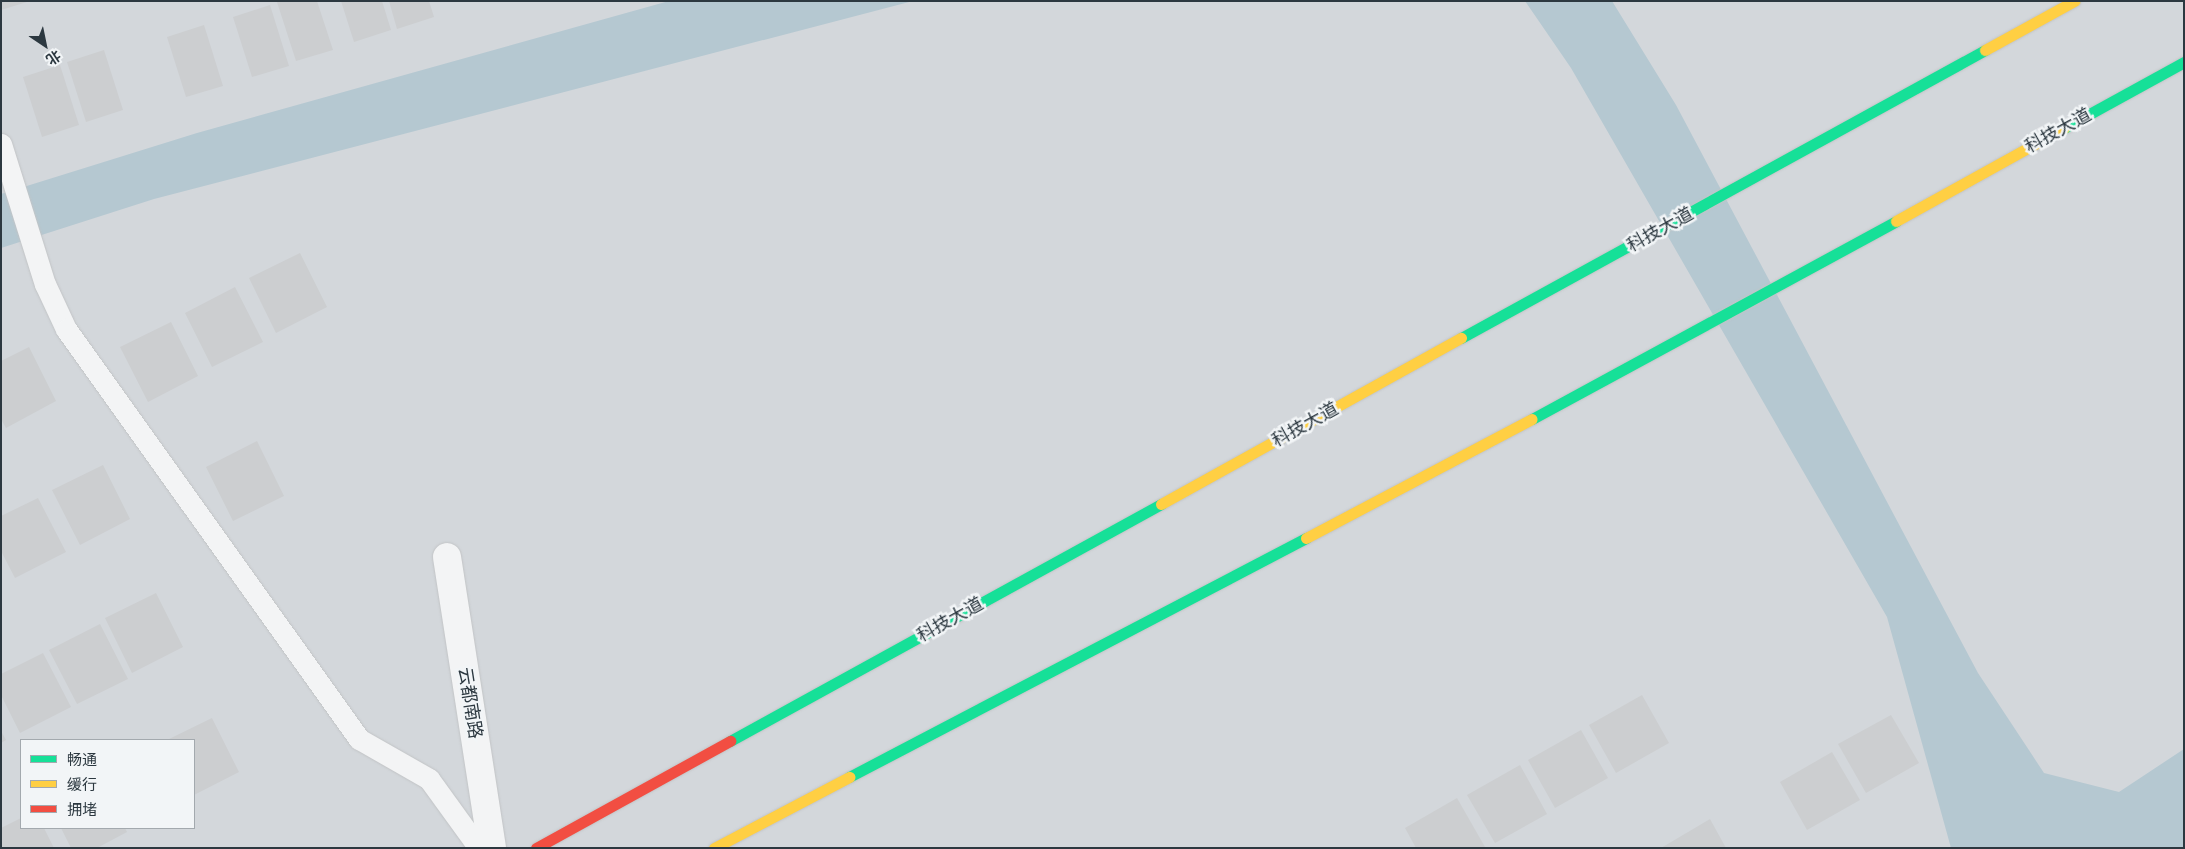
<!DOCTYPE html>
<meta charset="utf-8">
<style>
body{margin:0}
#map{position:relative;width:2185px;height:849px;overflow:hidden;background:#e4e6e8;font-family:"Work Sans","Noto Sans SC",sans-serif}
div>[style]{position:absolute}
[style*='--x']{left:calc(var(--x)*1px);top:calc(var(--y)*1px);width:calc(var(--w)*1px);rotate:calc(var(--a)*1deg)}
.built>*{inset:0;background:#d3d7db}
.water>*{inset:0;background:#b5c8d1}
.building>*{inset:0;background:#ccced0}
.roads{filter:drop-shadow(0 0 1px #c2c4c6) drop-shadow(0 0 1px #c2c4c6)}
.lane>*{height:21px;margin:-10.5px;padding:0 10.5px;transform-origin:10.5px;border-radius:10.5px;background:#f3f4f5}
.street>*{height:28px;margin:-14px;padding:0 14px;transform-origin:14px;border-radius:14px;background:#f3f4f5}
.fast>*{height:11px;margin:-5.5px;padding:0 5.5px;transform-origin:5.5px;border-radius:5.5px;background:#16e098}
.slow>*{height:11px;margin:-5.5px;padding:0 5.5px;transform-origin:5.5px;border-radius:5.5px;background:#ffcf43}
.jam>*{height:11px;margin:-5.5px;padding:0 5.5px;transform-origin:5.5px;border-radius:5.5px;background:#f24e42}
span{translate:-50% -50%;white-space:nowrap;text-align:center;line-height:1.15;-webkit-text-stroke:5px #f2f5f7;paint-order:stroke}
.street-label{font-size:18px;color:#2c3840}
.frame{position:absolute;inset:0;border:2px solid #2c3840;pointer-events:none}
.legend{position:absolute;left:20px;top:739px;width:175px;height:90px;box-sizing:border-box;background:#f2f5f7;border:1px solid #a3a9ae;margin:0;padding:6px 9px;list-style:none;font-size:15px;color:#2c3840}
.legend li{display:flex;align-items:center;gap:10px;height:25px}
.legend b{width:25px;border:1px solid #a3a9ae}
.north{position:absolute;left:20px;top:20px;width:50px;height:50px;-webkit-text-stroke:4px #f2f5f7;paint-order:stroke;rotate:146deg;font-size:14px;font-weight:700;line-height:20px;text-align:center;color:#2c3840}
.north::after{content:'';display:block;margin:auto;width:18px;height:22px;background:#2c3840;clip-path:polygon(50% 0,100% 100%,50% 72%,0 100%)}
</style>
<div id="map">
<div class="built">
<i style="clip-path:polygon(evenodd,1px 1px,2184px 1px,2184px 848px,1px 848px,1px 1px,21px 740px,194px 740px,194px 828px,21px 828px,21px 740px)"></i>
</div>
<div class="water">
<i style="clip-path:polygon(669px 1px,913px 1px,154px 199px,1px 248px,1px 194px,197px 133px)"></i>
<i style="clip-path:polygon(1525px 1px,1612px 1px,1676px 105px,1978px 673px,2044px 773px,2119px 792px,2184px 749px,2184px 848px,1951px 848px,1887px 617px,1571px 68px)"></i>
</div>
<div class="building">
<i style="clip-path:polygon(1px 1px,26px 1px,27px 2px,1px 10px)"></i>
<i style="clip-path:polygon(317px 1px,333px 50px,296px 61px,277px 2px)"></i>
<i style="clip-path:polygon(341px 1px,382px 1px,391px 30px,354px 42px)"></i>
<i style="clip-path:polygon(389px 1px,429px 1px,434px 17px,397px 29px)"></i>
<i style="clip-path:polygon(270px 5px,289px 66px,252px 77px,233px 17px)"></i>
<i style="clip-path:polygon(204px 25px,223px 86px,186px 97px,167px 37px)"></i>
<i style="clip-path:polygon(104px 50px,123px 110px,86px 122px,67px 62px)"></i>
<i style="clip-path:polygon(60px 65px,79px 125px,42px 137px,23px 77px)"></i>
<i style="clip-path:polygon(300px 253px,327px 307px,276px 333px,249px 278px)"></i>
<i style="clip-path:polygon(235px 287px,263px 342px,212px 367px,185px 313px)"></i>
<i style="clip-path:polygon(171px 322px,198px 376px,148px 402px,120px 347px)"></i>
<i style="clip-path:polygon(29px 347px,56px 401px,6px 428px,1px 419px,1px 361px)"></i>
<i style="clip-path:polygon(257px 441px,284px 496px,233px 521px,206px 467px)"></i>
<i style="clip-path:polygon(103px 465px,130px 519px,80px 545px,52px 490px)"></i>
<i style="clip-path:polygon(38px 498px,66px 552px,15px 578px,1px 551px,1px 516px)"></i>
<i style="clip-path:polygon(156px 593px,183px 647px,132px 673px,105px 618px)"></i>
<i style="clip-path:polygon(100px 624px,128px 679px,77px 704px,49px 650px)"></i>
<i style="clip-path:polygon(43px 653px,71px 707px,20px 733px,1px 695px,1px 674px)"></i>
<i style="clip-path:polygon(1642px 695px,1669px 743px,1616px 773px,1589px 725px)"></i>
<i style="clip-path:polygon(1891px 715px,1919px 763px,1866px 793px,1838px 744px)"></i>
<i style="clip-path:polygon(212px 718px,239px 772px,194px 795px,194px 740px,167px 740px)"></i>
<i style="clip-path:polygon(1581px 730px,1608px 778px,1555px 808px,1528px 760px)"></i>
<i style="clip-path:polygon(1px 731px,6px 740px,1px 743px)"></i>
<i style="clip-path:polygon(1832px 752px,1860px 800px,1807px 830px,1780px 782px)"></i>
<i style="clip-path:polygon(1520px 765px,1547px 814px,1495px 843px,1467px 795px)"></i>
<i style="clip-path:polygon(1457px 798px,1485px 847px,1416px 848px,1405px 828px)"></i>
<i style="clip-path:polygon(21px 818px,21px 828px,44px 828px,54px 848px,1px 848px,1px 828px)"></i>
<i style="clip-path:polygon(1710px 819px,1726px 848px,1661px 848px)"></i>
<i style="clip-path:polygon(61px 828px,125px 828px,127px 832px,97px 848px,71px 848px)"></i>
</div>
<div class="roads">
<div class="lane">
<i style="--x:1;--y:144;--w:147;--a:72.6"></i>
<i style="--x:45;--y:284;--w:50;--a:65"></i>
<i style="--x:66;--y:329;--w:504;--a:54.45"></i>
<i style="--x:359;--y:739;--w:81;--a:29.7"></i>
<i style="--x:429;--y:779;--w:85;--a:54.1"></i>
</div>
<div class="street">
<i style="--x:447;--y:557;--w:294;--a:81.2"></i>
</div>
<div class="fast">
<i style="--x:2064;--y:128;--w:137;--a:-28.8"></i>
<i style="--x:1461;--y:338;--w:598;--a:-28.79"></i>
<i style="--x:1532;--y:419;--w:414;--a:-28.5"></i>
<i style="--x:730;--y:741;--w:492;--a:-28.8"></i>
<i style="--x:849;--y:777;--w:516;--a:-27.61"></i>
</div>
<div class="slow">
<i style="--x:1985;--y:50;--w:102;--a:-28.8"></i>
<i style="--x:1896;--y:221;--w:192;--a:-29"></i>
<i style="--x:1161;--y:504;--w:343;--a:-29"></i>
<i style="--x:1306;--y:538;--w:255;--a:-27.8"></i>
<i style="--x:714;--y:848;--w:153;--a:-27.7"></i>
</div>
<div class="jam">
<i style="--x:536;--y:848;--w:222;--a:-28.9"></i>
</div>
</div>
<div class="street-label">
<span style="left:2058px;top:131px;rotate:-29deg">科技大道</span>
<span style="left:1660px;top:230px;rotate:-29deg">科技大道</span>
<span style="left:1305px;top:425px;rotate:-29deg">科技大道</span>
<span style="left:950px;top:620px;rotate:-29deg">科技大道</span>
<span style="left:470px;top:703px;rotate:81deg">云都南路</span>
</div>
<div class="frame"></div>
<ul class="legend">
<li><b style="height:6px;background:#16e098"></b>畅通</li>
<li><b style="height:6px;background:#ffcf43"></b>缓行</li>
<li><b style="height:6px;background:#f24e42"></b>拥堵</li>
</ul>
<div class="north">北</div>
</div>
